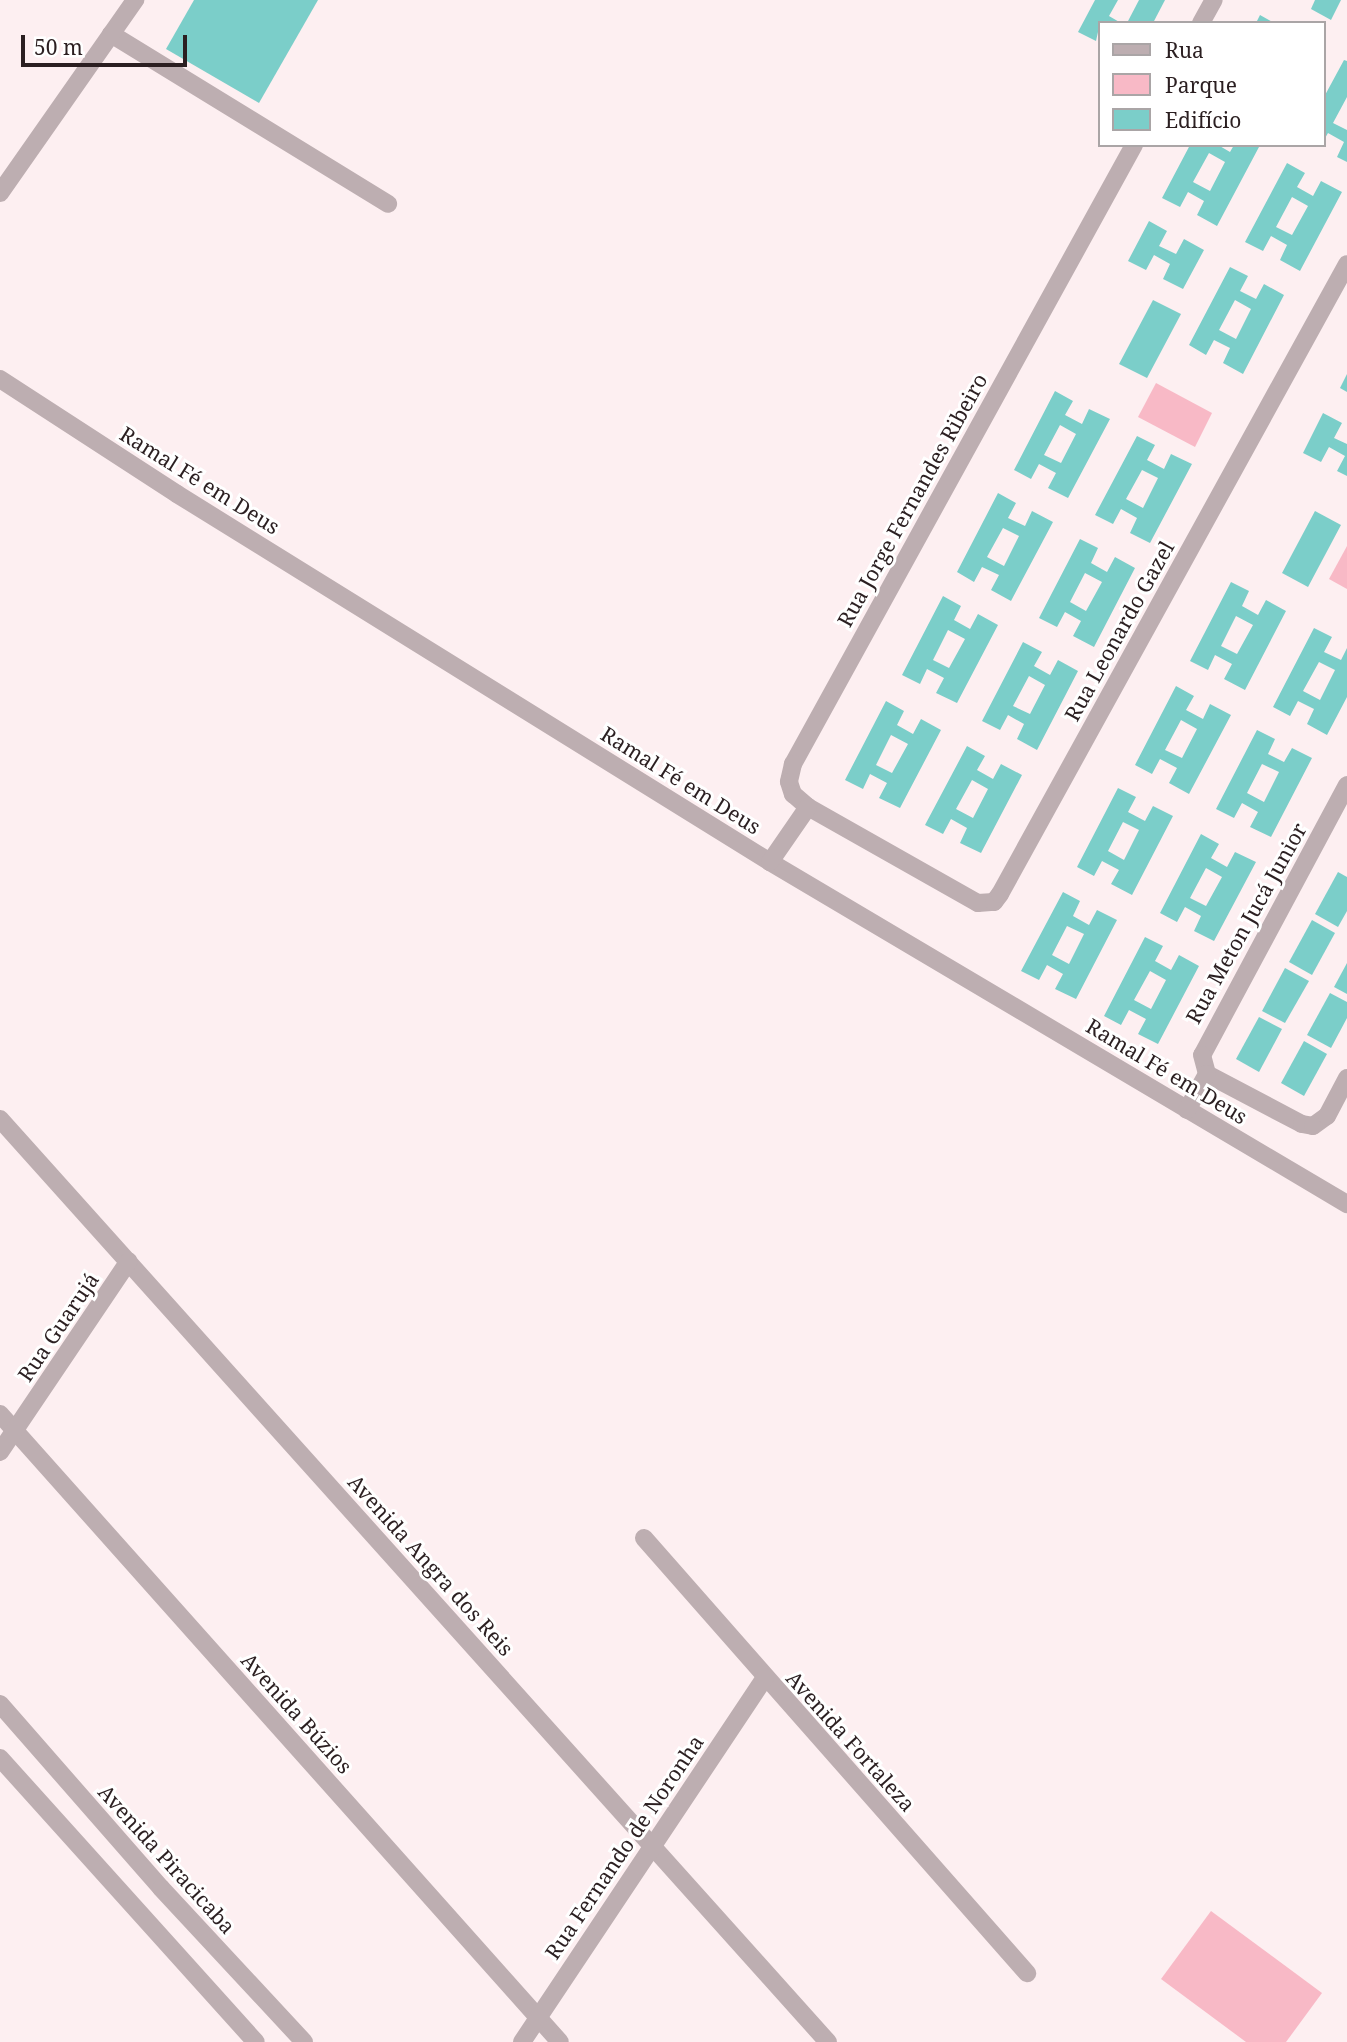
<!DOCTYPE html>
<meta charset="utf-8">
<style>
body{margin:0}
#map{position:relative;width:1347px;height:2042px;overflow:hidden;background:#fdeff1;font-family:"Noto Serif",serif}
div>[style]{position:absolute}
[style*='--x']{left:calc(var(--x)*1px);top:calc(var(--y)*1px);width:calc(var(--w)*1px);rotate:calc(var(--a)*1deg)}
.green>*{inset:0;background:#f8b9c6}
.building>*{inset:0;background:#7bcec9}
.minor>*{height:18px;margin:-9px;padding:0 9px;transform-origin:9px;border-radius:9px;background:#bdaeb1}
span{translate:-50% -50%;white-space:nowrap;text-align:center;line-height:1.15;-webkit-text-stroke:6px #fff;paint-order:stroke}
.street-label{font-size:21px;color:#2b1f21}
.legend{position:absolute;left:1098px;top:21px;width:228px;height:126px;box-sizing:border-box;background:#fff;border:2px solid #aaa5a6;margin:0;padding:9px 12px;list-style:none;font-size:21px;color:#2b1f21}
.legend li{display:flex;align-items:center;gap:14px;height:35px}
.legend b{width:35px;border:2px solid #aaa5a6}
.scale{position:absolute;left:21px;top:35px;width:166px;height:32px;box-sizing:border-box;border:4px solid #2b1f21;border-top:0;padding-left:9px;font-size:21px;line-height:24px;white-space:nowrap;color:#2b1f21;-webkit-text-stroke:5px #fff;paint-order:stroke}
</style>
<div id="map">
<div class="green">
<i style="clip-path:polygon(1156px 383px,1212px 413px,1195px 447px,1138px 417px)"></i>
<i style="clip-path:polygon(1347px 546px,1347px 589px,1329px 579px)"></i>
<i style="clip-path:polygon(1211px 1911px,1322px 1993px,1286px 2042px,1246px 2042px,1161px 1979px)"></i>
</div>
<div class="building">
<i style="clip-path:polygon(194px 0,318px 0,259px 103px,166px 49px)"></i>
<i style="clip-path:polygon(1095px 0,1118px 0,1109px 16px,1121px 23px,1100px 23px,1096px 41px,1078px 32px)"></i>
<i style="clip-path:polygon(1139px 0,1165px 0,1153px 23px,1127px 23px)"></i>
<i style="clip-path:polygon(1315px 0,1341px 0,1331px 20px,1311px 9px)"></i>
<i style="clip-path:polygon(1260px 15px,1274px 23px,1256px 23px)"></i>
<i style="clip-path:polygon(1344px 60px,1347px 61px,1347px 97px,1333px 123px,1347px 130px,1347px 162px,1337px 157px,1344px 142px,1328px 133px,1324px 140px,1324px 97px)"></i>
<i style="clip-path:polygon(evenodd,1190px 145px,1218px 145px,1230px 152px,1234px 145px,1259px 147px,1217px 226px,1197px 215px,1204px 201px,1188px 192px,1180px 207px,1162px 198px,1190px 145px,1209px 153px,1225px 162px,1210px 191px,1193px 182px,1209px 153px)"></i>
<i style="clip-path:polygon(evenodd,1287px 163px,1305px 173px,1297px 187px,1313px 196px,1321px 181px,1342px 192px,1300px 271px,1280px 260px,1287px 245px,1271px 236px,1263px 251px,1245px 242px,1287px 163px,1292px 197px,1308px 206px,1292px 235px,1276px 227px,1292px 197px)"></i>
<i style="clip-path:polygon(1149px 221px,1167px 231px,1159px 246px,1176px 254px,1184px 239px,1204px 250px,1183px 289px,1163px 279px,1170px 264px,1154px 255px,1146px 270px,1128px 261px)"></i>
<i style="clip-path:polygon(evenodd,1230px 267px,1248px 276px,1240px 291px,1256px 299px,1264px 284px,1284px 295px,1243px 374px,1223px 363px,1230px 348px,1214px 340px,1206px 355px,1189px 345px,1230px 267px,1235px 300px,1251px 309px,1236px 339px,1219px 330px,1235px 300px)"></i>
<i style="clip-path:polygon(1153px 300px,1181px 314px,1147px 378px,1119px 364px)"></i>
<i style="clip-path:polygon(1347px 374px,1347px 392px,1340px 388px)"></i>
<i style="clip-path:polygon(evenodd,1055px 391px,1073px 401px,1065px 415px,1082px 424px,1089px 409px,1110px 419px,1068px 498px,1048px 488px,1056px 473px,1039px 464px,1031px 479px,1014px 470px,1055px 391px,1060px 425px,1076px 434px,1061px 463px,1044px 455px,1060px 425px)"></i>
<i style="clip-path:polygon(1323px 413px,1342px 423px,1334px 438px,1347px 444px,1347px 476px,1337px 471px,1345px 456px,1329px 447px,1321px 462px,1303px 453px)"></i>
<i style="clip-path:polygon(evenodd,1137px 436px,1155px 445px,1147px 460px,1164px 469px,1171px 454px,1192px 464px,1150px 543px,1130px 533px,1137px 518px,1121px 509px,1113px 524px,1095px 515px,1137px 436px,1142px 470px,1158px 478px,1143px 508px,1126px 499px,1142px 470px)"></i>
<i style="clip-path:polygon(evenodd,998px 493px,1016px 503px,1008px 518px,1025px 526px,1032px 511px,1053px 522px,1011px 601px,991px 590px,999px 575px,982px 567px,974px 582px,957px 572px,998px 493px,1003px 528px,1019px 536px,1004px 566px,987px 557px,1003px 528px)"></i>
<i style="clip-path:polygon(1315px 511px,1341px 525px,1308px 587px,1282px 573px)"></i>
<i style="clip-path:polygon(evenodd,1080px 539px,1098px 548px,1091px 563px,1107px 572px,1115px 557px,1135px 568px,1094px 647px,1073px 636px,1081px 621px,1065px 612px,1057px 627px,1039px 618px,1080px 539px,1085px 573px,1102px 582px,1086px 611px,1070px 602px,1085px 573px)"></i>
<i style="clip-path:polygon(evenodd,1231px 582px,1249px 591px,1242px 606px,1258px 615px,1266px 600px,1286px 611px,1245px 690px,1224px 679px,1232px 664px,1215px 655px,1208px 670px,1190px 661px,1231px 582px,1236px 616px,1253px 625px,1237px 654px,1221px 646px,1236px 616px)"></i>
<i style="clip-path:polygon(evenodd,943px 596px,961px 606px,954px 620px,970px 629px,978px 614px,998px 625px,957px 703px,936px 693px,944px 678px,927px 669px,920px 684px,902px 675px,943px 596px,948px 630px,965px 639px,949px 668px,933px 660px,948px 630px)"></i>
<i style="clip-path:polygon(evenodd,1314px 628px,1332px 637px,1324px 652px,1341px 660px,1347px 648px,1347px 697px,1327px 735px,1307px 724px,1314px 709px,1298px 701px,1290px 716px,1273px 707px,1314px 628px,1319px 662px,1335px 670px,1320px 700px,1303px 691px,1319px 662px)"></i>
<i style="clip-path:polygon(evenodd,1023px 642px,1042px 652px,1034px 666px,1050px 675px,1058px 660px,1078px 671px,1037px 750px,1017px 739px,1024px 724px,1008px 715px,1000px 730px,982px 721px,1023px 642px,1029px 676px,1045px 685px,1030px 714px,1013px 706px,1029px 676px)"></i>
<i style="clip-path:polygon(evenodd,1176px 686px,1194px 696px,1186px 710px,1203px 719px,1210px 704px,1231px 715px,1189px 794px,1169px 783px,1177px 768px,1160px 759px,1152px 774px,1135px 765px,1176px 686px,1181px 720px,1197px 729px,1182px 758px,1165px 750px,1181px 720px)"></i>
<i style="clip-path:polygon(evenodd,886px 701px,904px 711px,897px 725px,913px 734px,921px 719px,941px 730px,900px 808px,879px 798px,887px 783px,870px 774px,863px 789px,845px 780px,886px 701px,891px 735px,908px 744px,892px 773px,876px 765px,891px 735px)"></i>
<i style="clip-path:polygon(evenodd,1257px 730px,1275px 739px,1268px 754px,1284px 762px,1292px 748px,1312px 758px,1271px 837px,1250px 827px,1258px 812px,1242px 803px,1234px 818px,1216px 809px,1257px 730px,1262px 764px,1279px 772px,1264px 802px,1247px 793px,1262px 764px)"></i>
<i style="clip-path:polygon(evenodd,967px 746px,985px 756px,977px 770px,993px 779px,1001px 764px,1022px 775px,981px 853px,960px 843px,967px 828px,951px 819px,943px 834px,925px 825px,967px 746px,972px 780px,988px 789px,973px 818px,956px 809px,972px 780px)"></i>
<i style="clip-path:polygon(evenodd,1118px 788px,1136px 797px,1128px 812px,1145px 821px,1153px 806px,1173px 816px,1132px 895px,1111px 884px,1119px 870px,1102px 861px,1094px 876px,1077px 867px,1118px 788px,1123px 822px,1139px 830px,1124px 860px,1108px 851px,1123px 822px)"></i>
<i style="clip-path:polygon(evenodd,1201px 834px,1219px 844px,1211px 858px,1227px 867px,1235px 852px,1256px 862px,1214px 941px,1194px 931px,1201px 916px,1185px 907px,1177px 922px,1160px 913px,1201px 834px,1206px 868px,1222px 877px,1206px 906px,1190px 898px,1206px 868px)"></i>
<i style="clip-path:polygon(1338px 872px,1347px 877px,1347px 911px,1338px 927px,1315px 914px)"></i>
<i style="clip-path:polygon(evenodd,1063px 892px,1080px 901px,1073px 916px,1089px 925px,1097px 910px,1117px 920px,1076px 999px,1055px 989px,1063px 974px,1047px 965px,1039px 980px,1021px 971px,1063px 892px,1067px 926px,1084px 934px,1069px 964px,1052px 955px,1067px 926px)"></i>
<i style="clip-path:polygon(1312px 920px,1335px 933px,1312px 975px,1289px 962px)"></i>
<i style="clip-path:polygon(evenodd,1145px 937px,1163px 946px,1155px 961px,1171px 970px,1179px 955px,1199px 966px,1158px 1044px,1138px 1034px,1146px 1019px,1129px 1010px,1121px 1025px,1104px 1016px,1145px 937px,1150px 971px,1166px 980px,1151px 1009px,1134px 1000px,1150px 971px)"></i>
<i style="clip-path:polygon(1347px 963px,1347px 994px,1334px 987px)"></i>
<i style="clip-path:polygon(1285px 968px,1309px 981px,1285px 1023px,1262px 1011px)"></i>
<i style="clip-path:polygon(1330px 993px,1347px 1002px,1347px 1018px,1331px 1048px,1307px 1035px)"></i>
<i style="clip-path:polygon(1259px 1017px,1282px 1029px,1259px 1072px,1236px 1059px)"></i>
<i style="clip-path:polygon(1304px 1041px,1327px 1054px,1304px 1096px,1281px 1083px)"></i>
</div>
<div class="minor">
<i style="--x:1201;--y:23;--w:26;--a:-61"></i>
<i style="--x:111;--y:34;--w:325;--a:31.5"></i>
<i style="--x:1134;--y:145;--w:707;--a:118.85"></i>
<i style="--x:793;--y:764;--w:18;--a:103"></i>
<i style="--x:789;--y:782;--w:13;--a:72"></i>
<i style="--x:793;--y:794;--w:20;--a:41"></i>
<i style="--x:808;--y:807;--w:195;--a:29.5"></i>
<i style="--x:978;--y:903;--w:16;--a:-4"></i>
<i style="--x:994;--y:902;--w:10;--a:-53"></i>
<i style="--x:1000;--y:894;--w:719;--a:-61.15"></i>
<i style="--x:0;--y:193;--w:236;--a:-55"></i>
<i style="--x:0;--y:379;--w:211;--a:33"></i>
<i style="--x:177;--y:494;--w:698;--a:31.82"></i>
<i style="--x:770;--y:862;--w:671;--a:30.66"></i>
<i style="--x:1347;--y:785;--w:306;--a:118.2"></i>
<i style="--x:1202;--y:1055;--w:20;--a:75"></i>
<i style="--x:1207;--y:1074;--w:107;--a:27.8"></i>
<i style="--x:1302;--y:1124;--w:11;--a:10"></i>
<i style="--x:1313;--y:1126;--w:17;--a:-36"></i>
<i style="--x:1327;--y:1116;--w:43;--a:-62.2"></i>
<i style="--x:770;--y:862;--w:67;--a:-55.4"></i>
<i style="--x:1187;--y:1110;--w:41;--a:-60.9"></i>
<i style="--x:0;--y:1119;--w:1240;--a:48.11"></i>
<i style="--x:0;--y:1414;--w:841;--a:48.28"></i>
<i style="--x:0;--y:1452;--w:230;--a:-56"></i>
<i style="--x:644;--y:1538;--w:580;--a:48.64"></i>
<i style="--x:0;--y:1704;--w:244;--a:48.8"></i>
<i style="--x:161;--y:1888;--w:210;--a:47.1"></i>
<i style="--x:0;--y:1758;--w:382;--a:48"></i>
<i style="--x:522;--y:2042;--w:438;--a:-56.3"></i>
</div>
<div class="street-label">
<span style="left:200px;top:480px;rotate:32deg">Ramal Fé em Deus</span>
<span style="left:912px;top:500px;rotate:-61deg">Rua Jorge Fernandes Ribeiro</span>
<span style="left:1119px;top:631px;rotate:-61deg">Rua Leonardo Gazel</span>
<span style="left:681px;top:780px;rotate:32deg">Ramal Fé em Deus</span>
<span style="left:1246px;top:923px;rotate:-61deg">Rua Meton Jucá Junior</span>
<span style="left:1167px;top:1071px;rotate:31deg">Ramal Fé em Deus</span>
<span style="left:58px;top:1327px;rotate:-56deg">Rua Guarujá</span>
<span style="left:431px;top:1565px;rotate:48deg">Avenida Angra dos Reis</span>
<span style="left:297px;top:1713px;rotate:48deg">Avenida Búzios</span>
<span style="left:851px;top:1741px;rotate:48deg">Avenida Fortaleza</span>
<span style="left:624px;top:1847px;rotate:-56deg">Rua Fernando de Noronha</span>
<span style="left:167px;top:1859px;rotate:48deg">Avenida Piracicaba</span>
</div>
<ul class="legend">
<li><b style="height:9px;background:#bdaeb1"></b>Rua</li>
<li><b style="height:19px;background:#f8b9c6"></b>Parque</li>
<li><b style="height:19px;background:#7bcec9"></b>Edifício</li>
</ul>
<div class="scale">50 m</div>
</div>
